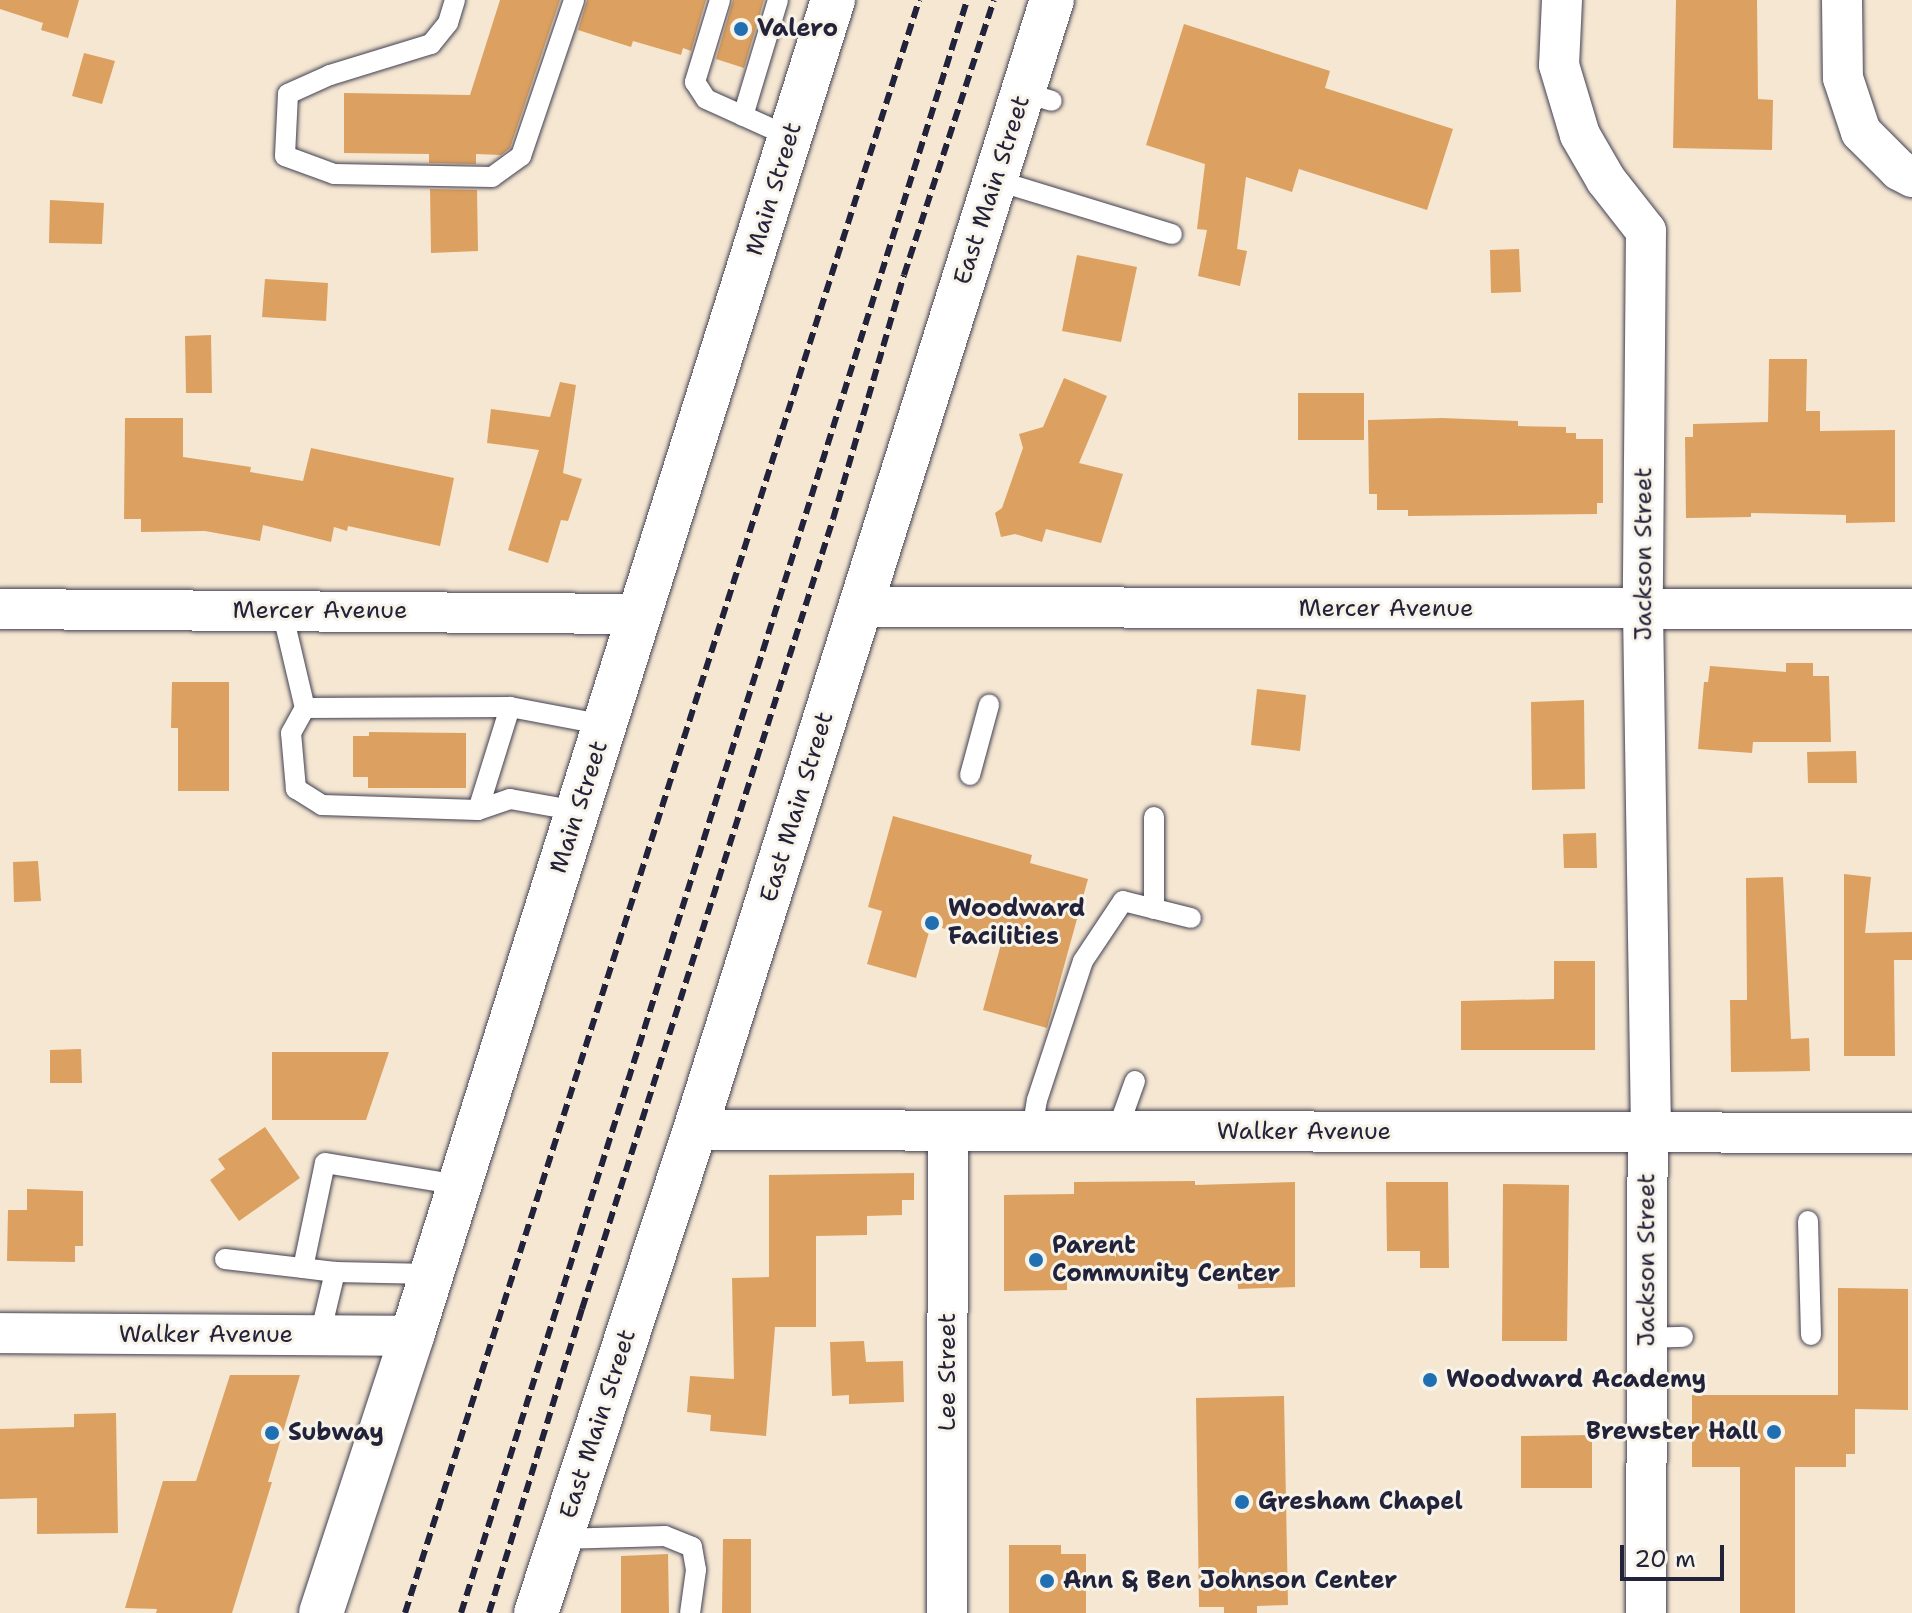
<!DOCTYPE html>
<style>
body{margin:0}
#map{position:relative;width:1912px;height:1613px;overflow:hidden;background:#f5e7d2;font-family:"Shantell Sans",sans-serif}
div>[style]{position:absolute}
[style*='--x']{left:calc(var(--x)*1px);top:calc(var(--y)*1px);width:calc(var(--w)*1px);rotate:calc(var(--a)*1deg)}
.building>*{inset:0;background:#dca161}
.roads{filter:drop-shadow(0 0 2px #424052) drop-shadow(0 0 2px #424052)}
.lane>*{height:20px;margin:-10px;padding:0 10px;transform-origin:10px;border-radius:10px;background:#fff}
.street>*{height:40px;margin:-20px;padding:0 20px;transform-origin:20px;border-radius:20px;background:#fff}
.secondary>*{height:44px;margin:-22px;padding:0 22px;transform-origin:22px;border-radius:22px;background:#fff}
.primary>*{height:44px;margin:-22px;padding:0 22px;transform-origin:22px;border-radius:22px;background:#fff}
.rail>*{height:6px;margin-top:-3px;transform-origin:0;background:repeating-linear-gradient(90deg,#22223b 0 12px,transparent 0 18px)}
.dots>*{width:22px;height:22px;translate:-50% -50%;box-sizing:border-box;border:4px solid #f7f3e8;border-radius:50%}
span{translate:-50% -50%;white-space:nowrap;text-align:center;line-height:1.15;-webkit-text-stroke:6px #f7f3e8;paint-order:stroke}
.poi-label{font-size:24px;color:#22223b;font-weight:700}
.left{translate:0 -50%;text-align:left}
.right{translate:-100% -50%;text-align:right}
.street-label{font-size:24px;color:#22223b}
.scale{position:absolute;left:1620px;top:1545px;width:104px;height:36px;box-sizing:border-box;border:4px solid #22223b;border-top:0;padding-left:10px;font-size:24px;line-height:28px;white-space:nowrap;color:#22223b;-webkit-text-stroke:6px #f7f3e8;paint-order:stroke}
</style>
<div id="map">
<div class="building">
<i style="clip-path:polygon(0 0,79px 0,68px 38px,41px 30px,43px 23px,0 9px)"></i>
<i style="clip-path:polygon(500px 0,560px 0,510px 148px,501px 155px,476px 154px,476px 164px,429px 163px,429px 154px,344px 153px,344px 93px,470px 95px)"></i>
<i style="clip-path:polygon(587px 0,706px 0,691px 51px,683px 48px,681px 55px,633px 41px,631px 47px,578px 30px)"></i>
<i style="clip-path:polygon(733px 0,764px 0,744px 68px,716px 59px)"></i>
<i style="clip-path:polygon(1676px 0,1757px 0,1758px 99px,1773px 100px,1772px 150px,1673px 148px)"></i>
<i style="clip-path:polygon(1184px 24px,1330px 71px,1325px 88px,1453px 129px,1427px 210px,1299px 169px,1292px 192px,1246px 177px,1237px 249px,1247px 251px,1240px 286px,1198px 276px,1207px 230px,1197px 229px,1205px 164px,1146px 145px)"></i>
<i style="clip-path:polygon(84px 53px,115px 61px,102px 104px,72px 96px)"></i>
<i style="clip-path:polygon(430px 189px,477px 190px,478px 251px,431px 253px)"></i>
<i style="clip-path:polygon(50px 200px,104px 203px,102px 244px,49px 243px)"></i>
<i style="clip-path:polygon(1519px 249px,1521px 292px,1491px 293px,1490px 250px)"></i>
<i style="clip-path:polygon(1077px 255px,1137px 267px,1121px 342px,1062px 331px)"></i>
<i style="clip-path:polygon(265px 279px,328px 283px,326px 321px,262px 317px)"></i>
<i style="clip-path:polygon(211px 335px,212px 393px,186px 393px,185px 336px)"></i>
<i style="clip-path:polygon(1769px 359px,1807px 359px,1806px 411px,1820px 411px,1820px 431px,1895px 430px,1895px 522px,1846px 523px,1846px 515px,1751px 513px,1751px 517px,1686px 518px,1685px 437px,1693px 437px,1693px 424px,1768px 422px)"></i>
<i style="clip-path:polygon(1064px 378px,1107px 396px,1079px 463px,1123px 474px,1101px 543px,1046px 529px,1042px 542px,1015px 534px,1001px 537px,995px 513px,1002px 508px,1023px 448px,1019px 434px,1043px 427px)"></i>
<i style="clip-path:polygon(560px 382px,576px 385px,563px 473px,582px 479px,568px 521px,561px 520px,548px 563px,508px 550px,539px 450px,487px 443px,491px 409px,550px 417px)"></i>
<i style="clip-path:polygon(1298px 393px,1364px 393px,1364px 440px,1298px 440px)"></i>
<i style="clip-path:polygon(125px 418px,183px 418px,183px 457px,251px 467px,250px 472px,303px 481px,311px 448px,454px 478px,440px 546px,348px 526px,347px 531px,334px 527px,331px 542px,263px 525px,260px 541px,205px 531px,141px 532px,141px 519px,124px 519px)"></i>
<i style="clip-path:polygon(1442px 418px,1518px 421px,1518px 426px,1566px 427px,1566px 433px,1576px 433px,1576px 439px,1603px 439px,1603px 503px,1597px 503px,1597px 514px,1408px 516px,1408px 510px,1377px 510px,1377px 494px,1369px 494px,1368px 420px)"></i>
<i style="clip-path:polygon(1786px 663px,1813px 663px,1813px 676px,1829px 676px,1831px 742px,1753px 742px,1752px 753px,1698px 749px,1704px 682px,1708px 682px,1710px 666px,1786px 672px)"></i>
<i style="clip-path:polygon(172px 682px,229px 682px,229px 791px,178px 791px,178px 728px,171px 728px)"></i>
<i style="clip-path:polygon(1257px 689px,1306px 695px,1300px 751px,1251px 745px)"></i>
<i style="clip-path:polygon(1584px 700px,1585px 789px,1532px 790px,1531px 702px)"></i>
<i style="clip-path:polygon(369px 732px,466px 733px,466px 788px,368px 788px,368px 777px,353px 777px,353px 736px,369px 736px)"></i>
<i style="clip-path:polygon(1856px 751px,1857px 783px,1808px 783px,1807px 752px)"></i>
<i style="clip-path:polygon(893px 816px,1032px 855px,1030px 863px,1088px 879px,1047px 1028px,983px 1010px,1001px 944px,931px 925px,916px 978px,867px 964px,882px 911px,868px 907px)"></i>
<i style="clip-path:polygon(1596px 833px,1597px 868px,1564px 868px,1563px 834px)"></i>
<i style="clip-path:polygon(38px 861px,41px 901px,14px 902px,13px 862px)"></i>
<i style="clip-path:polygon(1844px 874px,1871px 877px,1865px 933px,1912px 932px,1912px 960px,1894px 960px,1895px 1056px,1844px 1056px)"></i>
<i style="clip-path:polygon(1783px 877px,1791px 1039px,1809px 1038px,1810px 1071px,1731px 1072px,1730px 1000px,1747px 1000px,1746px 878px)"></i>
<i style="clip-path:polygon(1554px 961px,1595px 961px,1595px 1050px,1461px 1050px,1461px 1001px,1554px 999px)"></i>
<i style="clip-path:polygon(81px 1049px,82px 1083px,50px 1083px,50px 1050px)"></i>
<i style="clip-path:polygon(272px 1052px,389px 1052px,366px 1120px,272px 1120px)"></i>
<i style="clip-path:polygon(265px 1127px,300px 1178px,239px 1221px,210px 1180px,225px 1169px,218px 1159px)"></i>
<i style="clip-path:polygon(914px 1173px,914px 1200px,902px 1200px,902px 1215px,867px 1216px,867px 1235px,816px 1236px,816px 1327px,775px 1327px,766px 1436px,710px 1431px,711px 1415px,687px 1412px,690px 1376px,734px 1379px,732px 1278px,769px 1277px,769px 1175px)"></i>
<i style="clip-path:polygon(1195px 1181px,1195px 1185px,1295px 1182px,1295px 1287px,1238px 1289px,1237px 1269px,1176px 1269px,1176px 1280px,1067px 1282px,1067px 1290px,1004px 1291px,1004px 1195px,1074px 1194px,1074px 1182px)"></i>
<i style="clip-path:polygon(1386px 1182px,1448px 1182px,1449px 1268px,1420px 1268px,1420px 1251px,1387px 1251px)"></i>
<i style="clip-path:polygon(1503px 1184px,1569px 1185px,1567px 1341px,1502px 1341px)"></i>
<i style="clip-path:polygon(27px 1189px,83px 1191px,83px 1246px,75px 1246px,75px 1262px,7px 1261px,8px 1210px,27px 1210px)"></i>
<i style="clip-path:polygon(1838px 1288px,1908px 1289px,1908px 1410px,1855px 1409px,1855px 1454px,1846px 1454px,1846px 1467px,1795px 1467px,1795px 1613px,1740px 1613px,1740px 1467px,1692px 1467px,1692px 1395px,1838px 1395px)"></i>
<i style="clip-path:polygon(864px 1341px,866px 1362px,903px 1361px,904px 1402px,849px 1404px,849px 1395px,832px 1396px,830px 1342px)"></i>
<i style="clip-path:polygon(230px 1375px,300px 1375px,268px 1482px,272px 1482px,232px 1613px,156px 1613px,157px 1609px,125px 1608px,163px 1481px,196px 1481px)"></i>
<i style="clip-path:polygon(1284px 1396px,1288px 1605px,1257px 1606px,1257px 1613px,1224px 1613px,1224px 1607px,1199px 1607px,1196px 1398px)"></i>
<i style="clip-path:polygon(116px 1413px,118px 1533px,37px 1534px,37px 1498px,0 1499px,0 1429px,74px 1427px,74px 1414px)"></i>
<i style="clip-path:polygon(1592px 1435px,1592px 1488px,1521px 1488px,1521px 1436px)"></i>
<i style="clip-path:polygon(723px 1539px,751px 1539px,751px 1613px,722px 1613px)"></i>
<i style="clip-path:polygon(1009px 1545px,1061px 1545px,1061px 1554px,1086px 1554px,1086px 1613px,1009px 1613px)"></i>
<i style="clip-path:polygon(668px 1554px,669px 1613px,621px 1613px,621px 1556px)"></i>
</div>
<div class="roads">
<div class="lane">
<i style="--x:455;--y:0;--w:24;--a:107"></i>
<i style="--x:448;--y:23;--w:27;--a:129"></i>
<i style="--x:431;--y:44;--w:106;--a:162.9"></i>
<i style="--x:330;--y:75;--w:46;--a:155.7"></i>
<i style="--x:288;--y:94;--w:62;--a:92.8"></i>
<i style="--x:285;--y:156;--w:52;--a:20.2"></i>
<i style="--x:334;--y:174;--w:158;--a:1.1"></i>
<i style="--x:492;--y:177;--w:36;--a:-36"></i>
<i style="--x:521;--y:156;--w:165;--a:-71.2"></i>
<i style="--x:720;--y:0;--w:86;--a:107"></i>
<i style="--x:695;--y:82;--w:20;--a:57"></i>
<i style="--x:706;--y:99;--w:92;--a:24.3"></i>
<i style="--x:1023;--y:92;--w:30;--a:17"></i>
<i style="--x:743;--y:116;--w:121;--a:-73.2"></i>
<i style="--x:995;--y:180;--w:185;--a:17"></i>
<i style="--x:282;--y:611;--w:100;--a:76.7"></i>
<i style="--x:970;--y:775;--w:73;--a:-74.8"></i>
<i style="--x:478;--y:810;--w:108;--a:-72.7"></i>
<i style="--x:578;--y:811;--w:69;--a:-170"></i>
<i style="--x:510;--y:799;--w:34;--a:161"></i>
<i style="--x:478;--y:810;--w:156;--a:-178.2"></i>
<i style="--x:322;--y:805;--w:31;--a:-148"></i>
<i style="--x:296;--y:789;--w:56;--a:-95.1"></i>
<i style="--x:291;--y:733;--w:29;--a:-61"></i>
<i style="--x:305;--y:708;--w:205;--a:-0.3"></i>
<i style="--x:510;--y:707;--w:97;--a:10.7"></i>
<i style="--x:1154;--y:817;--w:92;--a:90"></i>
<i style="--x:1032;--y:1131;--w:31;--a:-81"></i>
<i style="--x:1037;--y:1100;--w:146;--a:-71.7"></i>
<i style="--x:1083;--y:961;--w:72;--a:-56.3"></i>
<i style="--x:1123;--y:901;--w:70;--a:14"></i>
<i style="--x:1117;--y:1131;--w:53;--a:-70.2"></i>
<i style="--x:1808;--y:1221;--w:114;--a:88.5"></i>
<i style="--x:225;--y:1259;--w:79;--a:6.6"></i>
<i style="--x:335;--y:1272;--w:97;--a:1.2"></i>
<i style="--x:320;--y:1335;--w:65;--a:-76.6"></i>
<i style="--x:335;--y:1272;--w:32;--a:-173"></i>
<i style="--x:303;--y:1268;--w:107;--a:-78.2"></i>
<i style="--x:325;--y:1163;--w:137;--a:9.3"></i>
<i style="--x:1647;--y:1338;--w:36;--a:-2"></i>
<i style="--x:560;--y:1539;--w:105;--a:-1.6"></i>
<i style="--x:665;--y:1536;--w:29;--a:22"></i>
<i style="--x:692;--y:1547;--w:23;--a:80"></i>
<i style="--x:696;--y:1570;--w:43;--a:97.9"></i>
</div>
<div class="street">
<i style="--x:1562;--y:0;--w:65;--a:92.6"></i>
<i style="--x:1559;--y:65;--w:73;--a:73.3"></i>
<i style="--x:1580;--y:135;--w:52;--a:60"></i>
<i style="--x:1606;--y:180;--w:65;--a:51.9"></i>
<i style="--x:1646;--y:231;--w:379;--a:90.5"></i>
<i style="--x:1643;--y:610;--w:523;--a:89.12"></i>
<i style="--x:1842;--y:0;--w:78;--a:89.3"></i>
<i style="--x:1843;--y:78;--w:57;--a:71.6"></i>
<i style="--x:1861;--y:132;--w:54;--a:45"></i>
<i style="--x:1899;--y:170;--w:15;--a:28"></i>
<i style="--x:860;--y:607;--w:1052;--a:0.11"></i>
<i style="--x:0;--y:609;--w:640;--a:0.45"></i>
<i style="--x:695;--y:1130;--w:1217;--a:0.14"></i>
<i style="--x:0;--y:1333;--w:412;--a:0.4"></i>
<i style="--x:947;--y:1613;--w:482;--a:-89.9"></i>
<i style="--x:1646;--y:1613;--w:466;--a:-89.8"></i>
</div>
<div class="secondary">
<i style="--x:536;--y:1613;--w:508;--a:-71.78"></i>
<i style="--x:695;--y:1130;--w:1185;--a:-72.47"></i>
</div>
<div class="primary">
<i style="--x:321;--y:1613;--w:292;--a:-71.8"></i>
<i style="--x:412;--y:1336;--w:1401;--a:-72.51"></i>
</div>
</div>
<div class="rail">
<i style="--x:405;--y:1613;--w:1693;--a:-72.32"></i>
<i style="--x:461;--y:1613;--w:1691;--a:-72.58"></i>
<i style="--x:489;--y:1613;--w:318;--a:-73"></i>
<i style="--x:582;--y:1309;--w:829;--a:-72.37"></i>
<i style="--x:833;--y:519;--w:254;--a:-73.8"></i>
<i style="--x:904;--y:275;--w:289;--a:-71.9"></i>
</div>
<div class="dots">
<i style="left:741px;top:29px;background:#1f6fb2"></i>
<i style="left:932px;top:923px;background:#1f6fb2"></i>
<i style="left:1036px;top:1260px;background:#1f6fb2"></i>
<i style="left:1430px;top:1380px;background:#1f6fb2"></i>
<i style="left:1774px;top:1432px;background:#1f6fb2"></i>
<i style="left:272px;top:1433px;background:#1f6fb2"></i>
<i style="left:1242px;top:1502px;background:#1f6fb2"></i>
<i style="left:1047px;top:1581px;background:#1f6fb2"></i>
</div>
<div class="poi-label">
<span class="left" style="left:757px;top:29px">Valero</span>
<span class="left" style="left:948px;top:923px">Woodward<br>Facilities</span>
<span class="left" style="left:1052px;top:1260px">Parent<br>Community Center</span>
<span class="left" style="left:1446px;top:1380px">Woodward Academy</span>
<span class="right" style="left:1758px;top:1432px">Brewster Hall</span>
<span class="left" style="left:288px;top:1433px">Subway</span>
<span class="left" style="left:1258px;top:1502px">Gresham Chapel</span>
<span class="left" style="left:1063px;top:1581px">Ann &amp; Ben Johnson Center</span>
</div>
<div class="street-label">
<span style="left:774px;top:189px;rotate:-73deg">Main Street</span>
<span style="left:992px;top:190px;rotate:-72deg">East Main Street</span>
<span style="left:1644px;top:554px;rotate:-90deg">Jackson Street</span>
<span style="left:1386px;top:609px">Mercer Avenue</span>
<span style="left:320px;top:611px">Mercer Avenue</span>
<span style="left:579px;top:807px;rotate:-72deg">Main Street</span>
<span style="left:797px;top:807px;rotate:-73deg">East Main Street</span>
<span style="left:1304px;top:1132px">Walker Avenue</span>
<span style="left:1647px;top:1260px;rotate:-90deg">Jackson Street</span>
<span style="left:206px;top:1335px">Walker Avenue</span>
<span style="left:948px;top:1372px;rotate:-90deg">Lee Street</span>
<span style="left:598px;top:1424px;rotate:-72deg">East Main Street</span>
</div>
<div class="scale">20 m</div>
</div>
